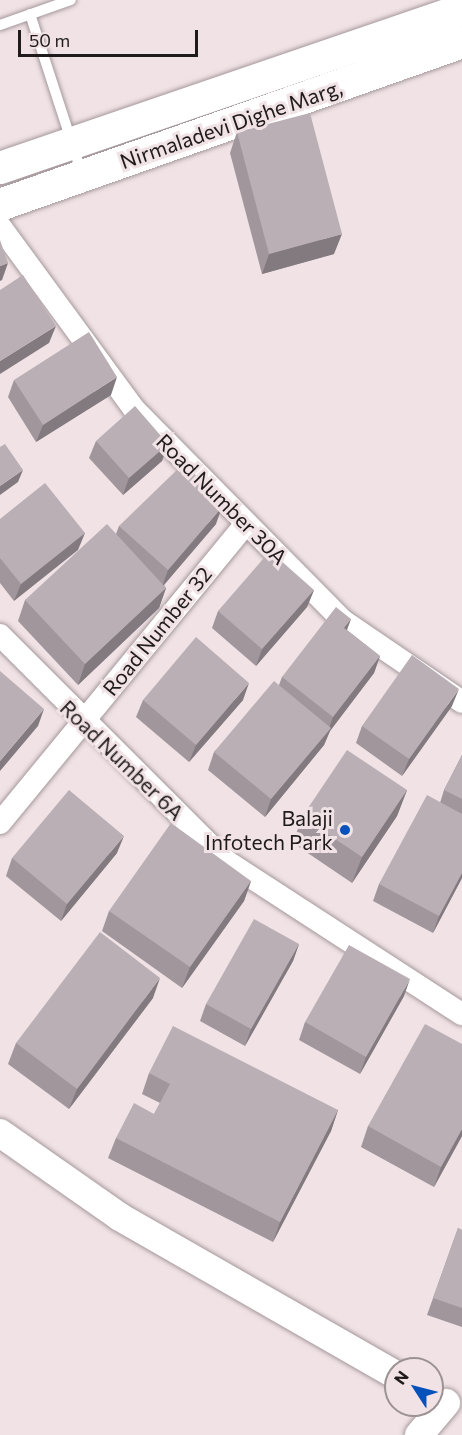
<!DOCTYPE html>
<style>
body{margin:0}
#map{position:relative;width:462px;height:1435px;overflow:hidden;background:#f0e2e5;font-family:Commissioner,sans-serif}
div>[style]{position:absolute}
[style*='--x']{left:calc(var(--x)*1px);top:calc(var(--y)*1px);width:calc(var(--w)*1px);rotate:calc(var(--a)*1deg)}
.roads{filter:drop-shadow(0 0 2px #a5989b) drop-shadow(0 0 2px #a5989b)}
.service>*{height:10px;margin:-5px;padding:0 5px;transform-origin:5px;border-radius:5px;background:#fff}
.minor>*{height:22px;margin:-11px;padding:0 11px;transform-origin:11px;border-radius:11px;background:#fff}
.tertiary>*{height:28px;margin:-14px;padding:0 14px;transform-origin:14px;border-radius:14px;background:#fff}
.secondary>*{height:32px;margin:-16px;padding:0 16px;transform-origin:16px;border-radius:16px;background:#fff}
.wall>*{inset:0;background:#a0969c}
.shaded-wall>*{inset:0;background:#827a7f}
.building>*{inset:0;background:#baafb5}
.dots>*{width:16px;height:16px;translate:-50% -50%;box-sizing:border-box;border:3px solid #f0e2e5;border-radius:50%}
span{translate:-50% -50%;white-space:nowrap;text-align:center;line-height:1.15;-webkit-text-stroke:6px #f0e2e5;paint-order:stroke}
.street-label{font-size:21px;color:#1f1a1b}
.poi-label{font-size:21px;color:#1f1a1b}
.right{translate:-100% -50%;text-align:right}
.north{position:absolute;left:384px;top:1357px;width:60px;height:60px;box-sizing:border-box;background:#f0e2e5;border:2px solid #9c9294;border-radius:50%;rotate:306deg;font-size:16px;font-weight:700;line-height:24px;text-align:center;color:#1f1a1b}
.north::after{content:'';display:block;margin:auto;width:21px;height:27px;background:#0751bb;clip-path:polygon(50% 0,100% 100%,50% 72%,0 100%)}
.scale{position:absolute;left:18px;top:30px;width:180px;height:27px;box-sizing:border-box;border:3px solid #1f1a1b;border-top:0;padding-left:8px;font-size:18px;line-height:21px;white-space:nowrap;color:#1f1a1b;-webkit-text-stroke:4px #f0e2e5;paint-order:stroke}
</style>
<div id="map">
<div class="roads">
<div class="service">
<i style="--x:30;--y:14;--w:168;--a:72"></i>
<i style="--x:0;--y:25;--w:75;--a:-19.4"></i>
</div>
<div class="minor">
<i style="--x:0;--y:226;--w:227;--a:53.8"></i>
<i style="--x:134;--y:409;--w:296;--a:45.4"></i>
<i style="--x:342;--y:620;--w:145;--a:34.3"></i>
<i style="--x:0;--y:635;--w:320;--a:45"></i>
<i style="--x:226;--y:861;--w:281;--a:33"></i>
<i style="--x:0;--y:823;--w:388;--a:-50.6"></i>
</div>
<div class="tertiary">
<i style="--x:0;--y:1133;--w:146;--a:35"></i>
<i style="--x:120;--y:1217;--w:318;--a:29.8"></i>
<i style="--x:419;--y:1435;--w:42;--a:-49.8"></i>
</div>
<div class="secondary">
<i style="--x:0;--y:168;--w:488;--a:-18.9"></i>
<i style="--x:0;--y:205;--w:490;--a:-19.4"></i>
</div>
</div>
<div class="wall">
<i style="clip-path:polygon(237px 132px,334px 254px,262px 274px,230px 153px)"></i>
<i style="clip-path:polygon(14px 380px,111px 395px,36px 442px,8px 397px)"></i>
<i style="clip-path:polygon(96px 441px,168px 444px,162px 461px,123px 495px,89px 458px)"></i>
<i style="clip-path:polygon(0 519px,85px 533px,14px 601px,0 583px)"></i>
<i style="clip-path:polygon(216px 524px,164px 585px,166px 588px,159px 608px,78px 685px,18px 621px,25px 600px,116px 534px,119px 526px)"></i>
<i style="clip-path:polygon(314px 590px,307px 607px,256px 666px,212px 628px,218px 611px)"></i>
<i style="clip-path:polygon(351px 619px,347px 630px,380px 656px,374px 673px,330px 731px,324px 745px,265px 817px,208px 770px,214px 752px,279px 685px,282px 677px)"></i>
<i style="clip-path:polygon(143px 700px,243px 700px,189px 762px,136px 717px)"></i>
<i style="clip-path:polygon(452px 706px,402px 776px,356px 743px,362px 726px)"></i>
<i style="clip-path:polygon(462px 755px,462px 878px,433px 933px,373px 901px,379px 884px,440px 803px,444px 790px)"></i>
<i style="clip-path:polygon(407px 790px,397px 816px,352px 883px,293px 843px,302px 817px)"></i>
<i style="clip-path:polygon(117px 853px,61px 921px,6px 876px,12px 858px)"></i>
<i style="clip-path:polygon(251px 881px,244px 901px,182px 988px,102px 931px,109px 911px)"></i>
<i style="clip-path:polygon(299px 944px,293px 961px,245px 1046px,200px 1021px,206px 1004px)"></i>
<i style="clip-path:polygon(404px 996px,360px 1074px,299px 1040px,305px 1022px)"></i>
<i style="clip-path:polygon(153px 998px,69px 1109px,8px 1064px,16px 1043px)"></i>
<i style="clip-path:polygon(462px 1044px,462px 1136px,434px 1187px,361px 1147px,368px 1126px)"></i>
<i style="clip-path:polygon(149px 1073px,338px 1110px,331px 1131px,273px 1242px,108px 1158px,116px 1138px,154px 1114px,160px 1103px,142px 1094px)"></i>
<i style="clip-path:polygon(458px 1228px,462px 1230px,462px 1327px,427px 1315px)"></i>
</div>
<div class="shaded-wall">
<i style="clip-path:polygon(342px 234px,334px 254px,262px 274px,269px 254px)"></i>
<i style="clip-path:polygon(8px 263px,2px 280px,0 281px,0 266px)"></i>
<i style="clip-path:polygon(56px 326px,49px 343px,0 374px,0 361px)"></i>
<i style="clip-path:polygon(117px 377px,111px 395px,36px 442px,43px 425px)"></i>
<i style="clip-path:polygon(168px 444px,162px 461px,123px 495px,129px 478px)"></i>
<i style="clip-path:polygon(23px 470px,18px 482px,0 495px,0 486px)"></i>
<i style="clip-path:polygon(222px 507px,216px 524px,162px 587px,168px 570px)"></i>
<i style="clip-path:polygon(85px 533px,78px 550px,14px 601px,21px 584px)"></i>
<i style="clip-path:polygon(166px 588px,159px 608px,78px 685px,85px 664px)"></i>
<i style="clip-path:polygon(314px 590px,307px 607px,256px 666px,262px 649px)"></i>
<i style="clip-path:polygon(351px 619px,344px 636px,344px 628px)"></i>
<i style="clip-path:polygon(380px 656px,374px 673px,330px 731px,324px 745px,265px 817px,271px 799px,328px 731px,333px 717px)"></i>
<i style="clip-path:polygon(249px 683px,243px 700px,189px 762px,196px 745px)"></i>
<i style="clip-path:polygon(459px 689px,452px 706px,402px 776px,409px 759px)"></i>
<i style="clip-path:polygon(44px 709px,38px 726px,0 771px,0 761px)"></i>
<i style="clip-path:polygon(407px 790px,397px 816px,352px 883px,362px 857px)"></i>
<i style="clip-path:polygon(124px 836px,117px 853px,61px 921px,67px 904px)"></i>
<i style="clip-path:polygon(462px 873px,462px 878px,433px 933px,439px 916px)"></i>
<i style="clip-path:polygon(251px 881px,244px 901px,182px 988px,190px 967px)"></i>
<i style="clip-path:polygon(299px 944px,293px 961px,245px 1046px,251px 1029px)"></i>
<i style="clip-path:polygon(160px 978px,153px 998px,69px 1109px,77px 1089px)"></i>
<i style="clip-path:polygon(410px 979px,404px 996px,360px 1074px,366px 1057px)"></i>
<i style="clip-path:polygon(338px 1110px,331px 1131px,273px 1242px,280px 1222px)"></i>
<i style="clip-path:polygon(462px 1129px,462px 1136px,434px 1187px,441px 1167px)"></i>
</div>
<div class="building">
<i style="clip-path:polygon(310px 113px,342px 234px,269px 254px,237px 132px)"></i>
<i style="clip-path:polygon(0 240px,8px 263px,0 266px)"></i>
<i style="clip-path:polygon(23px 275px,56px 326px,0 361px,0 290px)"></i>
<i style="clip-path:polygon(89px 332px,117px 377px,43px 425px,14px 380px)"></i>
<i style="clip-path:polygon(135px 406px,168px 444px,129px 478px,96px 441px)"></i>
<i style="clip-path:polygon(5px 444px,23px 470px,0 486px,0 447px)"></i>
<i style="clip-path:polygon(185px 462px,222px 507px,168px 570px,119px 526px)"></i>
<i style="clip-path:polygon(45px 483px,85px 533px,21px 584px,0 558px,0 519px)"></i>
<i style="clip-path:polygon(107px 524px,166px 588px,85px 664px,25px 600px)"></i>
<i style="clip-path:polygon(270px 551px,314px 590px,262px 649px,218px 611px)"></i>
<i style="clip-path:polygon(336px 607px,351px 619px,344px 628px,380px 656px,333px 717px,282px 677px)"></i>
<i style="clip-path:polygon(196px 637px,249px 683px,196px 745px,143px 700px)"></i>
<i style="clip-path:polygon(412px 655px,459px 689px,409px 759px,362px 726px)"></i>
<i style="clip-path:polygon(0 671px,44px 709px,0 761px)"></i>
<i style="clip-path:polygon(274px 681px,331px 728px,271px 799px,214px 752px)"></i>
<i style="clip-path:polygon(347px 750px,407px 790px,362px 857px,302px 817px)"></i>
<i style="clip-path:polygon(462px 755px,462px 799px,444px 790px)"></i>
<i style="clip-path:polygon(69px 790px,124px 836px,67px 904px,12px 858px)"></i>
<i style="clip-path:polygon(427px 795px,462px 814px,462px 873px,439px 916px,379px 884px)"></i>
<i style="clip-path:polygon(171px 823px,251px 881px,190px 967px,109px 911px)"></i>
<i style="clip-path:polygon(254px 919px,299px 944px,251px 1029px,206px 1004px)"></i>
<i style="clip-path:polygon(100px 932px,160px 978px,77px 1089px,16px 1043px)"></i>
<i style="clip-path:polygon(349px 945px,410px 979px,366px 1057px,305px 1022px)"></i>
<i style="clip-path:polygon(425px 1024px,462px 1044px,462px 1129px,441px 1167px,368px 1126px)"></i>
<i style="clip-path:polygon(173px 1026px,338px 1110px,280px 1222px,116px 1138px,134px 1103px,154px 1114px,170px 1084px,149px 1073px)"></i>
<i style="clip-path:polygon(458px 1228px,462px 1230px,462px 1308px,433px 1298px)"></i>
</div>
<div class="dots">
<i style="left:345px;top:830px;background:#0751bb"></i>
</div>
<div class="street-label">
<span style="left:231px;top:124px;rotate:-19deg">Nirmaladevi Dighe Marg,</span>
<span style="left:222px;top:499px;rotate:45deg">Road Number 30A</span>
<span style="left:157px;top:631px;rotate:-51deg">Road Number 32</span>
<span style="left:122px;top:760px;rotate:44deg">Road Number 6A</span>
</div>
<div class="poi-label">
<span class="right" style="left:333px;top:830px">Balaji<br>Infotech Park</span>
</div>
<div class="north">N</div>
<div class="scale">50 m</div>
</div>
